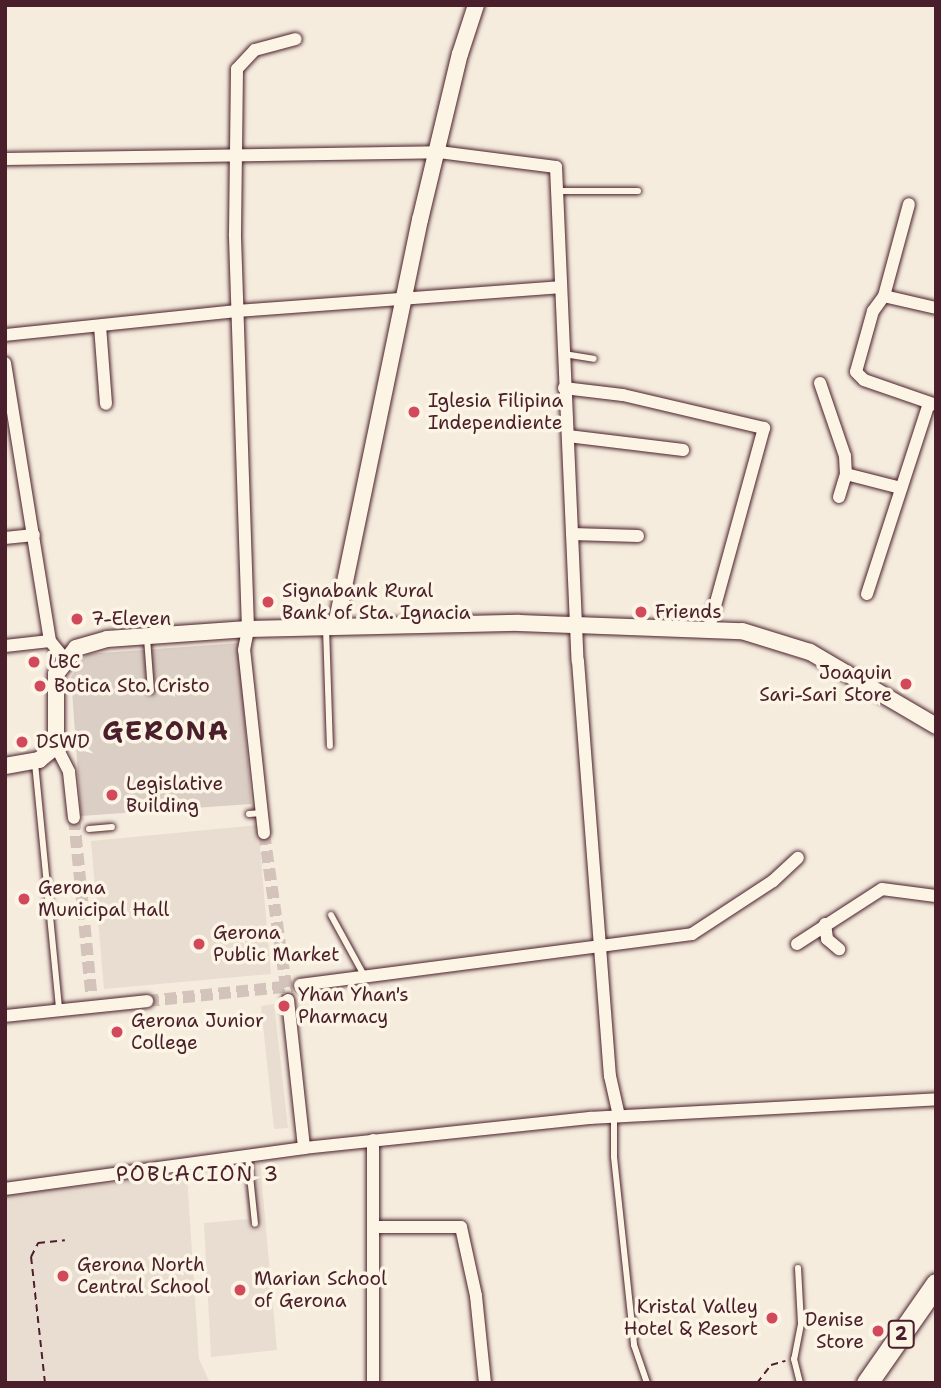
<!DOCTYPE html>
<style>
body{margin:0}
#map{position:relative;width:941px;height:1388px;overflow:hidden;background:#f5ecde;font-family:"Shantell Sans",sans-serif}
div>[style]{position:absolute}
[style*='--x']{left:calc(var(--x)*1px);top:calc(var(--y)*1px);width:calc(var(--w)*1px);rotate:calc(var(--a)*1deg)}
.built>*{inset:0;background:#e8ddd0}
.green>*{inset:0;background:#dbcec4}
.street-tunnel>*{height:12px;margin-top:-6px;transform-origin:0;background:repeating-linear-gradient(90deg,#d3c3ba 0 12px,transparent 0 18px)}
.path>*{height:2px;margin-top:-1px;transform-origin:0;background:repeating-linear-gradient(90deg,#4a1f2b 0 7px,transparent 0 12px)}
.roads{filter:drop-shadow(0 0 2px #4a1f2b) drop-shadow(0 0 2px #4a1f2b)}
.lane>*{height:6px;margin:-3px;padding:0 3px;transform-origin:3px;border-radius:3px;background:#fcf5e5}
.street>*{height:12px;margin:-6px;padding:0 6px;transform-origin:6px;border-radius:6px;background:#fcf5e5}
.secondary>*{height:16px;margin:-8px;padding:0 8px;transform-origin:8px;border-radius:8px;background:#fcf5e5}
.highway>*{height:21px;margin:-10.5px;padding:0 10.5px;transform-origin:10.5px;border-radius:10.5px;background:#fcf5e5}
.dots>*{width:19px;height:19px;translate:-50% -50%;box-sizing:border-box;border:4px solid #fcf5e5;border-radius:50%}
span{translate:-50% -50%;white-space:nowrap;text-align:center;line-height:1.15;-webkit-text-stroke:7px #fcf5e5;paint-order:stroke}
.shield-label span{padding:2px 5px;background:#fcf5e5;border:2px solid;border-radius:5px;-webkit-text-stroke-width:0}
.shield-label{font-size:18px;color:#4a1f2b;font-weight:700}
.poi-label{font-size:19px;color:#4a1f2b}
.left{translate:0 -50%;text-align:left}
.right{translate:-100% -50%;text-align:right}
.neighbourhood-label{font-size:21px;color:#4a1f2b;letter-spacing:2px}
.district-label{font-size:26px;color:#4a1f2b;font-weight:700;letter-spacing:2px}
.frame{position:absolute;inset:0;border:7px solid #4a1f2b;pointer-events:none}
</style>
<div id="map">
<div class="built">
<i style="clip-path:polygon(258px 825px,271px 974px,104px 989px,91px 841px)"></i>
<i style="clip-path:polygon(274px 1004px,288px 1128px,274px 1129px,261px 1006px)"></i>
<i style="clip-path:polygon(260px 1163px,277px 1350px,211px 1357px,204px 1223px,248px 1219px,242px 1165px)"></i>
<i style="clip-path:polygon(187px 1176px,199px 1359px,210px 1383px,5px 1383px,5px 1194px)"></i>
</div>
<div class="green">
<i style="clip-path:polygon(239px 643px,251px 804px,81px 816px,71px 677px,87px 654px)"></i>
</div>
<div class="street-tunnel">
<i style="--x:74;--y:818;--w:175;--a:84.4"></i>
<i style="--x:264;--y:833;--w:169;--a:81.8"></i>
<i style="--x:147;--y:1001;--w:146;--a:-5.9"></i>
</div>
<div class="path">
<i style="--x:45;--y:1383;--w:127;--a:-96.3"></i>
<i style="--x:31;--y:1257;--w:16;--a:-63"></i>
<i style="--x:38;--y:1243;--w:27;--a:-6"></i>
<i style="--x:757;--y:1383;--w:23;--a:-52"></i>
<i style="--x:771;--y:1365;--w:15;--a:-16"></i>
</div>
<div class="roads">
<div class="lane">
<i style="--x:558;--y:191;--w:80;--a:0"></i>
<i style="--x:564;--y:354;--w:30;--a:9"></i>
<i style="--x:326;--y:628;--w:118;--a:88.1"></i>
<i style="--x:147;--y:638;--w:53;--a:85.7"></i>
<i style="--x:35;--y:763;--w:247;--a:84.4"></i>
<i style="--x:249;--y:814;--w:12;--a:-5"></i>
<i style="--x:89;--y:829;--w:23;--a:-5"></i>
<i style="--x:331;--y:915;--w:71;--a:61.3"></i>
<i style="--x:614;--y:1117;--w:40;--a:90"></i>
<i style="--x:614;--y:1157;--w:189;--a:83.9"></i>
<i style="--x:634;--y:1345;--w:40;--a:71.1"></i>
<i style="--x:248;--y:1157;--w:67;--a:84"></i>
<i style="--x:798;--y:1268;--w:56;--a:86.9"></i>
<i style="--x:801;--y:1324;--w:36;--a:101"></i>
<i style="--x:794;--y:1359;--w:25;--a:76"></i>
</div>
<div class="street">
<i style="--x:5;--y:159;--w:434;--a:-0.9"></i>
<i style="--x:439;--y:152;--w:118;--a:7.3"></i>
<i style="--x:556;--y:167;--w:494;--a:87.5"></i>
<i style="--x:578;--y:661;--w:416;--a:85.6"></i>
<i style="--x:610;--y:1076;--w:41;--a:77.3"></i>
<i style="--x:884;--y:296;--w:95;--a:-74.8"></i>
<i style="--x:936;--y:308;--w:53;--a:-167"></i>
<i style="--x:884;--y:296;--w:19;--a:126"></i>
<i style="--x:873;--y:311;--w:63;--a:105.6"></i>
<i style="--x:856;--y:372;--w:11;--a:45"></i>
<i style="--x:864;--y:380;--w:76;--a:19.1"></i>
<i style="--x:100;--y:326;--w:78;--a:85.6"></i>
<i style="--x:5;--y:335;--w:232;--a:-5.9"></i>
<i style="--x:236;--y:311;--w:325;--a:-4.2"></i>
<i style="--x:5;--y:363;--w:282;--a:80.8"></i>
<i style="--x:50;--y:641;--w:22;--a:51"></i>
<i style="--x:820;--y:383;--w:77;--a:71.1"></i>
<i style="--x:845;--y:456;--w:18;--a:87"></i>
<i style="--x:564;--y:388;--w:59;--a:6.8"></i>
<i style="--x:623;--y:395;--w:145;--a:13.2"></i>
<i style="--x:764;--y:428;--w:207;--a:105.4"></i>
<i style="--x:568;--y:436;--w:116;--a:6.9"></i>
<i style="--x:839;--y:497;--w:24;--a:-73"></i>
<i style="--x:846;--y:474;--w:57;--a:14.3"></i>
<i style="--x:572;--y:534;--w:66;--a:1.7"></i>
<i style="--x:5;--y:538;--w:29;--a:-6"></i>
<i style="--x:867;--y:594;--w:201;--a:-72"></i>
<i style="--x:5;--y:646;--w:45;--a:-6.3"></i>
<i style="--x:56;--y:746;--w:29;--a:63"></i>
<i style="--x:69;--y:772;--w:46;--a:83.8"></i>
<i style="--x:264;--y:833;--w:184;--a:-96.2"></i>
<i style="--x:244;--y:650;--w:21;--a:-79"></i>
<i style="--x:248;--y:629;--w:396;--a:-91.9"></i>
<i style="--x:235;--y:233;--w:164;--a:-89.3"></i>
<i style="--x:237;--y:69;--w:26;--a:-47"></i>
<i style="--x:255;--y:50;--w:42;--a:-15"></i>
<i style="--x:825;--y:924;--w:15;--a:82"></i>
<i style="--x:827;--y:939;--w:16;--a:40"></i>
<i style="--x:797;--y:944;--w:101;--a:-32.9"></i>
<i style="--x:882;--y:889;--w:54;--a:7.4"></i>
<i style="--x:300;--y:985;--w:395;--a:-7.4"></i>
<i style="--x:692;--y:934;--w:97;--a:-33.2"></i>
<i style="--x:773;--y:881;--w:34;--a:-43"></i>
<i style="--x:288;--y:1000;--w:149;--a:83.8"></i>
<i style="--x:5;--y:1016;--w:143;--a:-6"></i>
<i style="--x:5;--y:1189;--w:302;--a:-7.8"></i>
<i style="--x:304;--y:1148;--w:288;--a:-6"></i>
<i style="--x:590;--y:1118;--w:347;--a:-3.1"></i>
<i style="--x:374;--y:1227;--w:87;--a:0"></i>
<i style="--x:461;--y:1227;--w:71;--a:77.7"></i>
<i style="--x:476;--y:1296;--w:87;--a:84.1"></i>
<i style="--x:373;--y:1383;--w:243;--a:-90"></i>
</div>
<div class="secondary">
<i style="--x:336;--y:625;--w:414;--a:-78.3"></i>
<i style="--x:420;--y:220;--w:171;--a:-76.5"></i>
<i style="--x:460;--y:54;--w:52;--a:-71.9"></i>
<i style="--x:5;--y:766;--w:35;--a:-10"></i>
<i style="--x:39;--y:760;--w:22;--a:-39"></i>
<i style="--x:56;--y:746;--w:72;--a:-90"></i>
<i style="--x:56;--y:674;--w:33;--a:-52"></i>
<i style="--x:76;--y:648;--w:32;--a:-16"></i>
<i style="--x:107;--y:639;--w:141;--a:-4.1"></i>
<i style="--x:248;--y:629;--w:271;--a:-1.3"></i>
<i style="--x:519;--y:623;--w:223;--a:2.1"></i>
<i style="--x:742;--y:631;--w:71;--a:17.2"></i>
<i style="--x:810;--y:652;--w:146;--a:30.4"></i>
</div>
<div class="highway">
<i style="--x:867;--y:1383;--w:121;--a:-55.1"></i>
</div>
</div>
<div class="dots">
<i style="left:414px;top:412px;background:#d1495b"></i>
<i style="left:268px;top:602px;background:#d1495b"></i>
<i style="left:641px;top:612px;background:#d1495b"></i>
<i style="left:77px;top:619px;background:#d1495b"></i>
<i style="left:34px;top:662px;background:#d1495b"></i>
<i style="left:906px;top:684px;background:#d1495b"></i>
<i style="left:40px;top:686px;background:#d1495b"></i>
<i style="left:22px;top:742px;background:#d1495b"></i>
<i style="left:112px;top:795px;background:#d1495b"></i>
<i style="left:24px;top:899px;background:#d1495b"></i>
<i style="left:199px;top:944px;background:#d1495b"></i>
<i style="left:284px;top:1006px;background:#d1495b"></i>
<i style="left:117px;top:1032px;background:#d1495b"></i>
<i style="left:63px;top:1276px;background:#d1495b"></i>
<i style="left:240px;top:1290px;background:#d1495b"></i>
<i style="left:772px;top:1318px;background:#d1495b"></i>
<i style="left:878px;top:1331px;background:#d1495b"></i>
</div>
<div class="shield-label">
<span style="left:901px;top:1334px">2</span>
</div>
<div class="poi-label">
<span class="left" style="left:428px;top:412px">Iglesia Filipina<br>Independiente</span>
<span class="left" style="left:282px;top:602px">Signabank Rural<br>Bank of Sta. Ignacia</span>
<span class="left" style="left:655px;top:612px">Friends</span>
<span class="left" style="left:91px;top:619px">7-Eleven</span>
<span class="left" style="left:48px;top:662px">LBC</span>
<span class="right" style="left:892px;top:684px">Joaquin<br>Sari-Sari Store</span>
<span class="left" style="left:54px;top:686px">Botica Sto. Cristo</span>
<span class="left" style="left:36px;top:742px">DSWD</span>
<span class="left" style="left:126px;top:795px">Legislative<br>Building</span>
<span class="left" style="left:38px;top:899px">Gerona<br>Municipal Hall</span>
<span class="left" style="left:213px;top:944px">Gerona<br>Public Market</span>
<span class="left" style="left:298px;top:1006px">Yhan Yhan's<br>Pharmacy</span>
<span class="left" style="left:131px;top:1032px">Gerona Junior<br>College</span>
<span class="left" style="left:77px;top:1276px">Gerona North<br>Central School</span>
<span class="left" style="left:254px;top:1290px">Marian School<br>of Gerona</span>
<span class="right" style="left:758px;top:1318px">Kristal Valley<br>Hotel &amp; Resort</span>
<span class="right" style="left:864px;top:1331px">Denise<br>Store</span>
</div>
<div class="neighbourhood-label">
<span style="left:198px;top:1174px">POBLACION 3</span>
</div>
<div class="district-label">
<span style="left:166px;top:731px">GERONA</span>
</div>
<div class="frame"></div>
</div>
